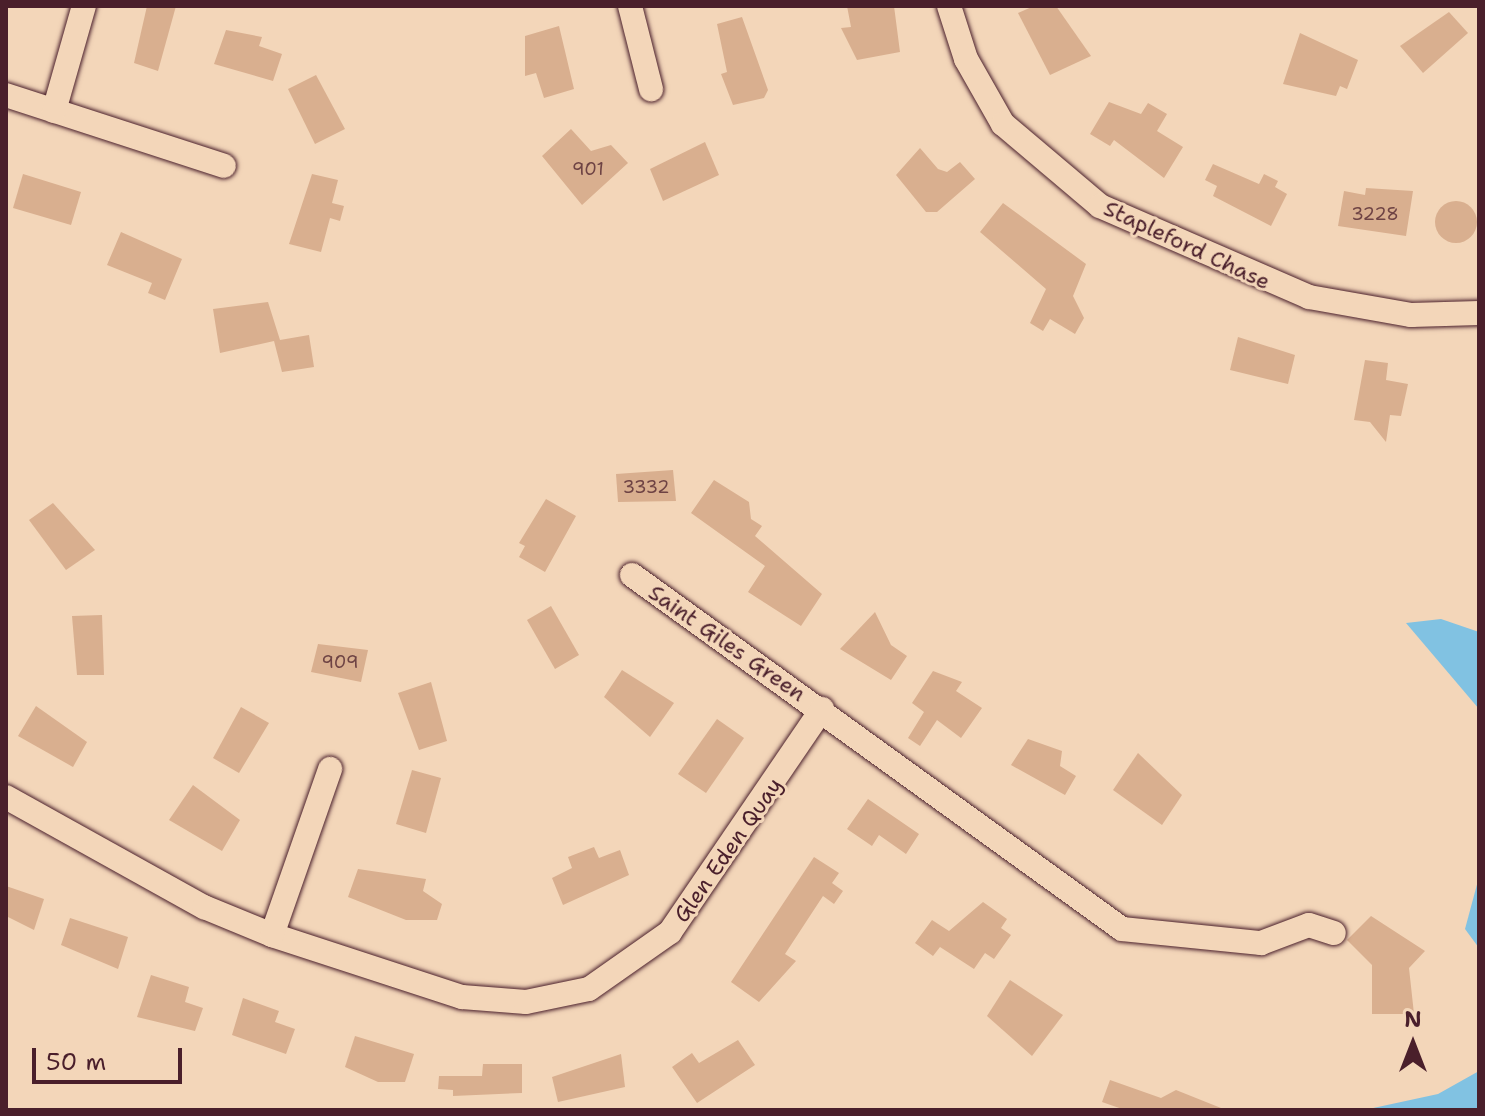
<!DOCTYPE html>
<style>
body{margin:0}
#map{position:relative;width:1485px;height:1116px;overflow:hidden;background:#f3d6b9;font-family:"Shantell Sans",sans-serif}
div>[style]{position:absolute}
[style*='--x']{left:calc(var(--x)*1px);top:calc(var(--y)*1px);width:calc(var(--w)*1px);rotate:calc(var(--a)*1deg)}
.water>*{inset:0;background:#81c2e2}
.building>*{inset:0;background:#d9af8f}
.round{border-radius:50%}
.roads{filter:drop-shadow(0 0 2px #4a1f2b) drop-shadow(0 0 2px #4a1f2b)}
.minor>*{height:24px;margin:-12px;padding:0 12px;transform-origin:12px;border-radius:12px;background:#f3d6b9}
span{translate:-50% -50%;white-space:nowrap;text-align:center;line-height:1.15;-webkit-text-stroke:6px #f3d6b9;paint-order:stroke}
.number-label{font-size:18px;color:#6e4344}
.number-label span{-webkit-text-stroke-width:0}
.street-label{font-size:22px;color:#4a1f2b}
.frame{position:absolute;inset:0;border:8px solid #4a1f2b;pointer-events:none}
.north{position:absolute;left:1373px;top:1004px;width:80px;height:80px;-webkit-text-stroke:6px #f3d6b9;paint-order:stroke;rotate:0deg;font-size:22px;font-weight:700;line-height:32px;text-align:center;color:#4a1f2b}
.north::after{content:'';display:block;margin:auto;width:28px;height:36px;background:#4a1f2b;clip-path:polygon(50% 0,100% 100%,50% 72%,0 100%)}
.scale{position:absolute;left:32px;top:1048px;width:150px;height:36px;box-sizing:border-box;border:4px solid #4a1f2b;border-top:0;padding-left:10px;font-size:24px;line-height:28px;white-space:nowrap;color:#4a1f2b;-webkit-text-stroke:6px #f3d6b9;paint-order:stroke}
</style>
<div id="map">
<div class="water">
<i style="clip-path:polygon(1441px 619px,1479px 632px,1479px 709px,1406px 623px)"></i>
<i style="clip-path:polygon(1479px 877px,1479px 948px,1465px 929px)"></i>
<i style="clip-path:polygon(1479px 1071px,1479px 1110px,1364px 1110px,1438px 1094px)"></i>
</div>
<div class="building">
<i style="clip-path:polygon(147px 6px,176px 6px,158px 71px,134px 63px)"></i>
<i style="clip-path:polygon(847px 6px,894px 6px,900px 52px,857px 60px,841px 28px,851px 27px)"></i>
<i style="clip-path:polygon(1034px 6px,1056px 6px,1091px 56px,1050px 75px,1018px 13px)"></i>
<i style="clip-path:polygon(1449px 12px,1468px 33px,1423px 73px,1400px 46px)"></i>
<i style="clip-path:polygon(742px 17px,768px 90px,764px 98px,733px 105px,721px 74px,727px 72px,717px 24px)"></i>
<i style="clip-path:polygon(559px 26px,574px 89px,544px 98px,536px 73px,525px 76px,525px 36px)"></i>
<i style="clip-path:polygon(226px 30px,262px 37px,259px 46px,282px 54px,273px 81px,214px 64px)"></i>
<i style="clip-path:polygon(1300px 33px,1358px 60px,1347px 89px,1340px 86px,1336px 96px,1283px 84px)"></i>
<i style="clip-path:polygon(316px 75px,345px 129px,315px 144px,288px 89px)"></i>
<i style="clip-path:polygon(1109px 102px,1141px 114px,1148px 103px,1167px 114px,1157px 131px,1183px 147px,1164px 178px,1114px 140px,1110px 146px,1090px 134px)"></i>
<i style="clip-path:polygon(571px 129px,591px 151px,611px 145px,628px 163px,582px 205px,542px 156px)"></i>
<i style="clip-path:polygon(705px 142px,719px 175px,663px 201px,650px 169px)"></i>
<i style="clip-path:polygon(920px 148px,938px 169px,947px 172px,960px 162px,975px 179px,937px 212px,926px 212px,896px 175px)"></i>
<i style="clip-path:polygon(1213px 164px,1259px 184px,1264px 174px,1278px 181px,1275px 187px,1287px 194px,1271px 226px,1213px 196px,1217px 186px,1205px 180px)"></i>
<i style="clip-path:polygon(23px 174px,81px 192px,71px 225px,13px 208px)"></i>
<i style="clip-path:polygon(312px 174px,338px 180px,332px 203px,344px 206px,340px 221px,330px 218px,321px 252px,289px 244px)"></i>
<i style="clip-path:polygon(1366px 188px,1413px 191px,1406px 236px,1338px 226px,1344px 191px,1365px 195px)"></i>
<i class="round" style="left:1435px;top:201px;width:42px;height:42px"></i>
<i style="clip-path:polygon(1003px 203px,1086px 264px,1073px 296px,1084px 318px,1075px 334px,1050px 319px,1043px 331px,1030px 323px,1046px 289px,980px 232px)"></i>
<i style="clip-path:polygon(121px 232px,182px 259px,165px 300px,148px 293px,152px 283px,107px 265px)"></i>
<i style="clip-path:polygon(268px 302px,280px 340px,309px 335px,314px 367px,282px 372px,274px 341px,220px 353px,213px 309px)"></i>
<i style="clip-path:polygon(1238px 337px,1295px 355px,1288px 384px,1230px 370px)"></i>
<i style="clip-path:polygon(1365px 360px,1388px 363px,1386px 380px,1408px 384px,1401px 416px,1390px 415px,1386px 442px,1370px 422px,1354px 420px)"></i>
<i style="clip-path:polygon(673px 470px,676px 501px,618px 502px,616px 474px)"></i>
<i style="clip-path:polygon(714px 480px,749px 502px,751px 519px,762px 526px,755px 536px,822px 594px,801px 626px,748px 592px,765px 566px,691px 513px)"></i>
<i style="clip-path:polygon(546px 499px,576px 516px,545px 572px,519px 557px,525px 546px,519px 543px)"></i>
<i style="clip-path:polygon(53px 503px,95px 550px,66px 570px,29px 520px)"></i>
<i style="clip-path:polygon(551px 606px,579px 655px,555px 669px,527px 620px)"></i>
<i style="clip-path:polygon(875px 612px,891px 645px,907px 656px,891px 680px,840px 649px)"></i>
<i style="clip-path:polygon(102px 615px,104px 675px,77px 675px,72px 616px)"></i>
<i style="clip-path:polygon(318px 644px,368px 650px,361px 682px,311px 672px)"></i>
<i style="clip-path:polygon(622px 670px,674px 703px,650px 737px,604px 697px)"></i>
<i style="clip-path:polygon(933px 671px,962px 682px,956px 691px,982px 708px,961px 738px,937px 720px,920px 746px,908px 738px,924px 712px,912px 703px)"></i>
<i style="clip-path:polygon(431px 682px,447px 741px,419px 750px,398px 693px)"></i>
<i style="clip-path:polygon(36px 706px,87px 742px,73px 767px,18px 736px)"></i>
<i style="clip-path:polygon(241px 707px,269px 723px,239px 773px,213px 758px)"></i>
<i style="clip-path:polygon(717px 719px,744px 738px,706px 793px,678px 774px)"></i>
<i style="clip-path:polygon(1028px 739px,1062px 751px,1060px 766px,1076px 776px,1065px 795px,1011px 765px)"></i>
<i style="clip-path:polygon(1138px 753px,1182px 795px,1162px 825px,1113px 790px)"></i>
<i style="clip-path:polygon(412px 770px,441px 778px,426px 833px,396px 824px)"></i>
<i style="clip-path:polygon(193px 785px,240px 820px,222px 851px,169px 820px)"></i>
<i style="clip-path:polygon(868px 799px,919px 834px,906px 854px,879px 835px,872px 846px,847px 829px)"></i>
<i style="clip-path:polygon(594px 847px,599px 858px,620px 850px,629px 875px,563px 905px,552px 878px,572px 868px,568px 857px)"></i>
<i style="clip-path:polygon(814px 857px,839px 873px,832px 883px,843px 891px,834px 904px,823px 896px,785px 954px,796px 961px,759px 1002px,731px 982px)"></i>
<i style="clip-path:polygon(358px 869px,426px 879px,423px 891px,442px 904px,437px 920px,406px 920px,348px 897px)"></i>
<i style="clip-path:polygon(6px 886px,44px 899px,34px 930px,6px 916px)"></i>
<i style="clip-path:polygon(983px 902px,1007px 919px,1001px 928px,1011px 935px,994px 959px,985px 953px,974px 969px,940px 947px,933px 956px,915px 943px,932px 920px,949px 931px)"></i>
<i style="clip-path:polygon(1371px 916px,1425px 951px,1409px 968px,1414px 1014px,1372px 1014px,1372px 965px,1347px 940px)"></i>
<i style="clip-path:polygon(70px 918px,128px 937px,118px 969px,61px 945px)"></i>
<i style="clip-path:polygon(151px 975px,189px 987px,185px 1002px,203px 1008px,195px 1031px,137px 1017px)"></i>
<i style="clip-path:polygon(1010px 980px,1063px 1015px,1032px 1056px,987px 1016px)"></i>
<i style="clip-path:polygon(243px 998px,279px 1011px,275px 1022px,295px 1029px,286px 1054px,232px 1035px)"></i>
<i style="clip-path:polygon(355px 1036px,414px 1054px,405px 1082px,378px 1082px,345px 1067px)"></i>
<i style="clip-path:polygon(738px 1040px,755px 1065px,697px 1103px,672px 1067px,692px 1053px,699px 1063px)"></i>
<i style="clip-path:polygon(621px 1054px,625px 1087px,558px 1102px,552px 1077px)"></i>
<i style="clip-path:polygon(483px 1064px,522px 1064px,522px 1093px,453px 1096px,453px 1090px,438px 1089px,439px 1076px,482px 1076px)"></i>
<i style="clip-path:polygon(1110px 1080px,1161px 1098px,1176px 1090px,1226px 1110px,1125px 1110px,1102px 1102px)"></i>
</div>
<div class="roads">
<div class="minor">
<i style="--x:630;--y:6;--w:86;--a:75.8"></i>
<i style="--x:949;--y:6;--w:56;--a:72.2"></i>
<i style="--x:966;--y:59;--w:75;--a:60.4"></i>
<i style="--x:1003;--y:124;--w:127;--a:40.2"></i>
<i style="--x:1100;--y:206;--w:228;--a:23.5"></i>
<i style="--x:1309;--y:297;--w:104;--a:10"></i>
<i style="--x:1411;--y:315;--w:68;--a:-1.7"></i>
<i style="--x:6;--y:95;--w:229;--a:18"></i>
<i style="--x:54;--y:111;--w:109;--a:-74.1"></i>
<i style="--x:632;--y:575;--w:604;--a:35.85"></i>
<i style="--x:1122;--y:929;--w:140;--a:5.8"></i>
<i style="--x:1261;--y:943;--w:51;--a:-20.6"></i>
<i style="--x:1309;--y:925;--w:26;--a:18"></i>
<i style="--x:6;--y:797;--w:227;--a:29.1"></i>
<i style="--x:204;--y:907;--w:74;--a:22.4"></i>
<i style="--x:272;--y:935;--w:200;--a:18.1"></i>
<i style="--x:462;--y:997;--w:64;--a:4.5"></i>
<i style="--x:526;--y:1002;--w:64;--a:-11.7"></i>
<i style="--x:589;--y:989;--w:99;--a:-35.1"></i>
<i style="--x:670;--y:932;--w:270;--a:-55.7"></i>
<i style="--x:272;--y:935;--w:176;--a:-70.7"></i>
</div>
</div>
<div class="number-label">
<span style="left:588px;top:169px">901</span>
<span style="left:1375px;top:214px">3228</span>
<span style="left:646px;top:487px">3332</span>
<span style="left:340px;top:662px">909</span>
</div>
<div class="street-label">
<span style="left:1187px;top:245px;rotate:25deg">Stapleford Chase</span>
<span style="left:727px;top:643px;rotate:35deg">Saint Giles Green</span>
<span style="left:728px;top:850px;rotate:-55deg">Glen Eden Quay</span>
</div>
<div class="frame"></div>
<div class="north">N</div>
<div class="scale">50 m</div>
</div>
